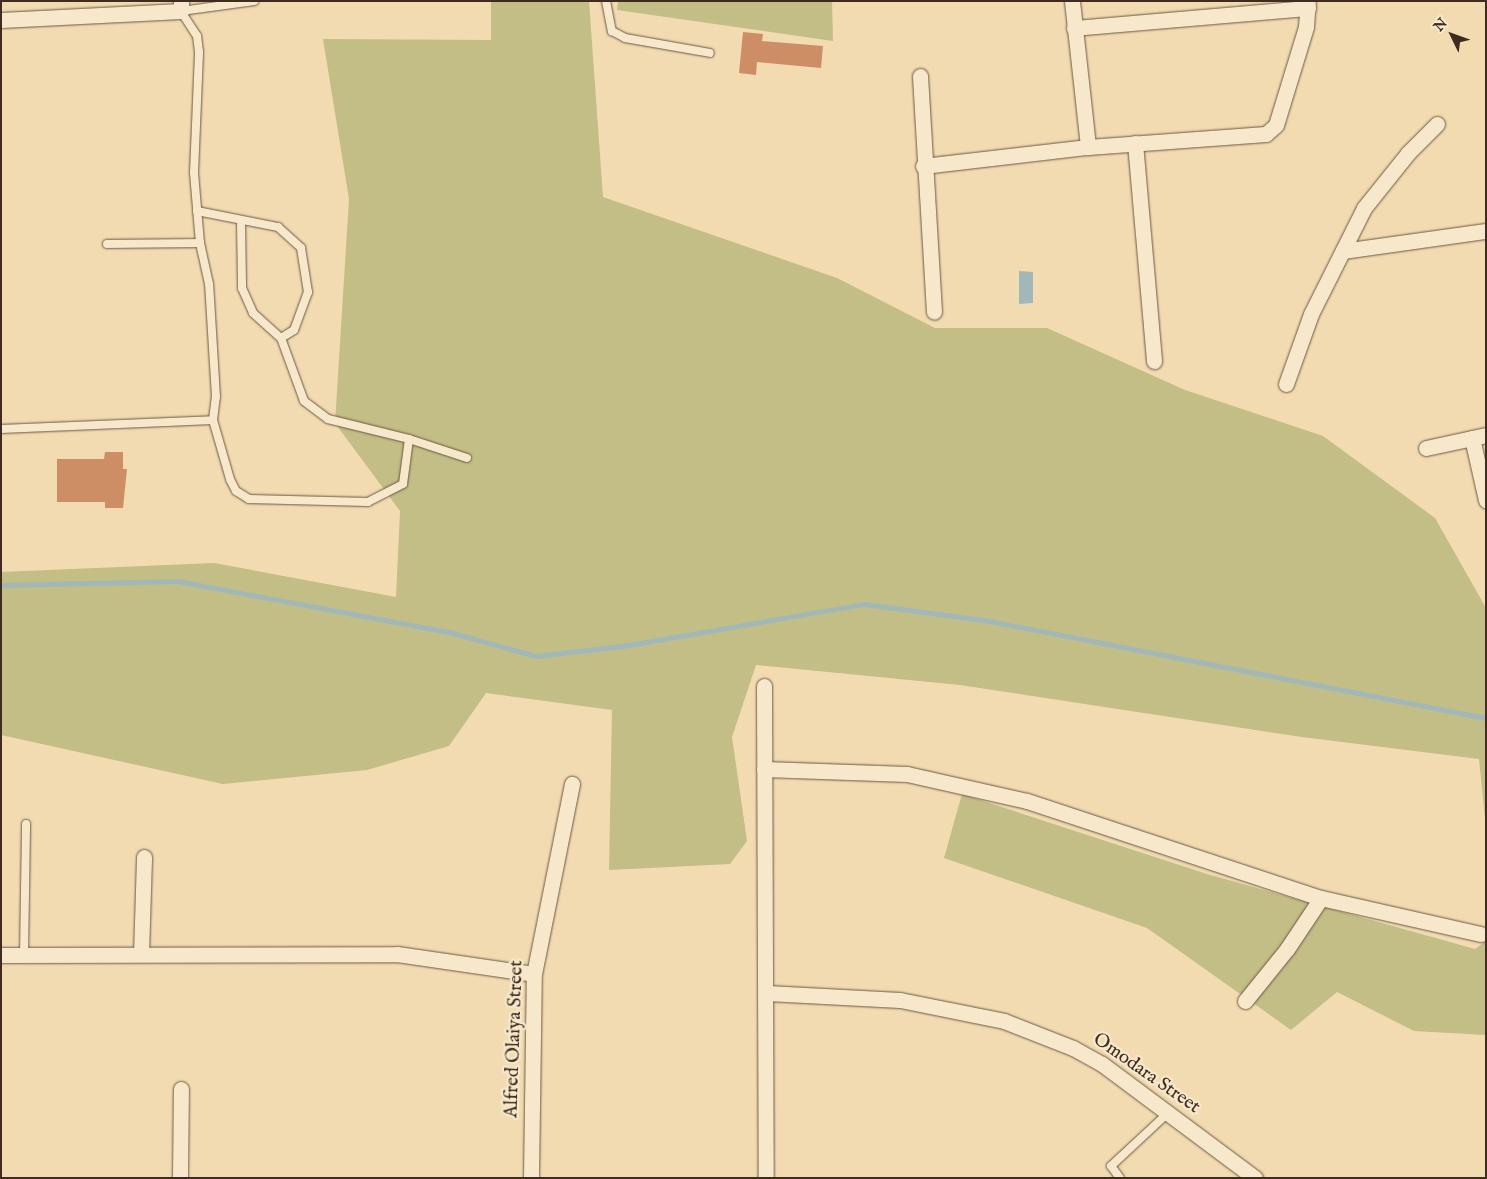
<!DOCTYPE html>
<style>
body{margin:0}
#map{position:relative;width:1487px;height:1179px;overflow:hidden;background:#f2dbb1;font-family:"IM FELL English",serif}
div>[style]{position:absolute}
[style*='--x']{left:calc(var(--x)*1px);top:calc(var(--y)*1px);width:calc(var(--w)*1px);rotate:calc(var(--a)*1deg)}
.green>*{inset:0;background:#c3bd86}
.water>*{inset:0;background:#a2b8b8}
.stream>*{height:4.5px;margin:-2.25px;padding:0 2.25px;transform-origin:2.25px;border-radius:2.25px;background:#a2b8b8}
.building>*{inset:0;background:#ce8e65}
.roads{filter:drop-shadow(0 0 1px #6c5843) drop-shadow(0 0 1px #6c5843)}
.lane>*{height:8px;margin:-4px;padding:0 4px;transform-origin:4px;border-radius:4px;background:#f7e8cc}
.street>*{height:15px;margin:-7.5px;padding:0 7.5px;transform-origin:7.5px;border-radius:7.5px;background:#f7e8cc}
span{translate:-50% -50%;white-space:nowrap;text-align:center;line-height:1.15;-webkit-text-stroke:4.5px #f7e8cc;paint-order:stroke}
.street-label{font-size:19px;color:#3f2c1e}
.frame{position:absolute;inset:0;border:2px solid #3f2c1e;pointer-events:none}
.north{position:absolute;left:1427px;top:10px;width:50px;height:50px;-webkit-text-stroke:4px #f7e8cc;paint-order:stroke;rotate:312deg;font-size:14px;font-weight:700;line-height:20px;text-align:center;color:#3f2c1e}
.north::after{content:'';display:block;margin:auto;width:18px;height:22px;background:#3f2c1e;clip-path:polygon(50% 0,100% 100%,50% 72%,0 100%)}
</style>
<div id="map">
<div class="green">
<i style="clip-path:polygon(491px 1px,589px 1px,603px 197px,837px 278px,935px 328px,1047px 328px,1185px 390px,1323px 436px,1435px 518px,1486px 608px,1486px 828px,1479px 759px,1302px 737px,960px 685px,756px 665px,732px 737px,747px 841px,730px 864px,609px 870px,612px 710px,486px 693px,449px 746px,367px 770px,223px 784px,1px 735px,1px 572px,214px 563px,396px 597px,400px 511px,335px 423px,349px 199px,323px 39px,491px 40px)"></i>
<i style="clip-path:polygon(618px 1px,832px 1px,833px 41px,617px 10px)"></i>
<i style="clip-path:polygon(962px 794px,1207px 874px,1475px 949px,1486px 941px,1486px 1035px,1414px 1031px,1337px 992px,1291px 1030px,1147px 928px,944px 858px)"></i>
</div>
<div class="water">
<i style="clip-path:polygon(1019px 271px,1033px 272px,1033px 303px,1019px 304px)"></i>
</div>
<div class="stream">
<i style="--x:1;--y:585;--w:177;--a:-1.3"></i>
<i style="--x:178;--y:581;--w:280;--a:10.7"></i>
<i style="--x:453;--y:633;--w:86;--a:15.5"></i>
<i style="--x:536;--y:656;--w:94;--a:-6.7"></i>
<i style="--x:629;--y:645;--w:240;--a:-9.9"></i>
<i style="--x:865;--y:604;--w:126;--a:7.7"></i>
<i style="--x:990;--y:621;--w:505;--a:11.07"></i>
</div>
<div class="building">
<i style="clip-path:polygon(743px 32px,763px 34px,762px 41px,823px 46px,821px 68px,757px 62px,756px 75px,739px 73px)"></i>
<i style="clip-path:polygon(105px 452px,123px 452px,123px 469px,127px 469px,123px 508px,105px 508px,105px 502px,57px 502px,57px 459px,104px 459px)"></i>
</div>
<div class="roads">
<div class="lane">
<i style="--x:606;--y:1;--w:31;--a:79"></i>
<i style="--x:612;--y:31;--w:15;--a:28"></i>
<i style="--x:625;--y:38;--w:86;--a:10"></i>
<i style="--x:197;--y:211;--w:83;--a:11.2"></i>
<i style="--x:278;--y:227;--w:31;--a:42"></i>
<i style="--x:301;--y:248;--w:45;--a:81"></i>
<i style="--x:308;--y:292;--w:40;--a:110.2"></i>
<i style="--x:294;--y:330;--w:15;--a:148"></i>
<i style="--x:281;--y:338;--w:67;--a:69.9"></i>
<i style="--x:304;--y:401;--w:30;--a:37"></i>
<i style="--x:328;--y:419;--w:83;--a:13.9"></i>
<i style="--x:409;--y:439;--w:45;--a:97.6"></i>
<i style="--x:403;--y:484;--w:39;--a:153"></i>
<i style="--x:368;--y:502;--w:119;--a:-178.6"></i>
<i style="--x:249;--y:499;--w:15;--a:-148"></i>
<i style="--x:236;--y:491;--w:13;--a:-117"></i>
<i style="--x:230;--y:479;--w:61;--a:-106.1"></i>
<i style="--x:241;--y:221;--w:67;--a:89.1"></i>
<i style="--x:242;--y:288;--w:27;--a:66"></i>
<i style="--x:253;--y:313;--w:38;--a:42"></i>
<i style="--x:107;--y:244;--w:93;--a:-0.6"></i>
<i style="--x:1;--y:429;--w:212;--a:-2.4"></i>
<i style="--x:213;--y:420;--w:23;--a:-83"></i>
<i style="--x:216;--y:397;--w:113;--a:-93.5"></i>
<i style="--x:209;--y:284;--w:42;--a:-102.4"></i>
<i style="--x:200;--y:243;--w:70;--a:-94.9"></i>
<i style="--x:194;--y:173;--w:121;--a:-87.6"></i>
<i style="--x:199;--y:52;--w:16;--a:-97"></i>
<i style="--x:197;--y:36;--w:30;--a:-123"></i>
<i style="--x:181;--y:11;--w:74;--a:-7.8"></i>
<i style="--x:409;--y:439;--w:61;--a:18.1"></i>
<i style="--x:24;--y:955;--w:131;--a:-89.1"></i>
<i style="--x:1120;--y:1178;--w:15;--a:-127"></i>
<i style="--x:1111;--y:1166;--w:78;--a:-42.9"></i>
</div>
<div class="street">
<i style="--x:1072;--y:1;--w:147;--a:83.7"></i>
<i style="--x:1;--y:20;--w:180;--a:-2.9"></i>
<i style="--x:181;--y:11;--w:10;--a:-90"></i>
<i style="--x:1074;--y:28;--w:235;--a:-4.9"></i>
<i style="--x:920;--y:76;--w:236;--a:86.6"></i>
<i style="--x:1135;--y:143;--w:219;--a:85"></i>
<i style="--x:923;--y:166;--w:166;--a:-6.6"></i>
<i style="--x:1088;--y:147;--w:178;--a:-4.2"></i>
<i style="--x:1266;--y:134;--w:13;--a:-42"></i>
<i style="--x:1276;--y:125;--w:102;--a:-73"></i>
<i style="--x:1306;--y:27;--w:26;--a:-86"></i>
<i style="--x:1343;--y:251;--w:144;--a:-8"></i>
<i style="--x:1286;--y:384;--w:74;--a:-70.3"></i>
<i style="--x:1311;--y:314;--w:119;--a:-63.4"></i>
<i style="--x:1364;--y:208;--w:70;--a:-51.3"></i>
<i style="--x:1408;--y:153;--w:41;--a:-45"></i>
<i style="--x:1472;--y:438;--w:64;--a:77.3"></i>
<i style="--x:1426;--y:448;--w:61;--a:-12.2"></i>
<i style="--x:764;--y:686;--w:492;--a:89.8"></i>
<i style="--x:764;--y:769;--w:143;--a:2"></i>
<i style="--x:907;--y:774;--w:123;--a:12.7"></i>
<i style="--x:1027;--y:801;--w:310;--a:18.3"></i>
<i style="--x:1321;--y:898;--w:164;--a:12.7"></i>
<i style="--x:141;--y:954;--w:97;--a:-88.2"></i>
<i style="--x:1;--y:955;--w:396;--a:-0.1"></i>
<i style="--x:397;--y:954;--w:138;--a:8.3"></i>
<i style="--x:767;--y:993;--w:133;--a:3"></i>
<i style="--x:900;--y:1000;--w:106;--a:11.4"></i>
<i style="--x:1004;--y:1021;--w:74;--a:21.4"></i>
<i style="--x:1073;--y:1048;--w:33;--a:29"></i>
<i style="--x:1102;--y:1064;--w:191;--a:36.7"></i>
<i style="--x:1245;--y:1001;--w:67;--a:-51.1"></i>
<i style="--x:1287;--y:949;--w:61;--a:-56.3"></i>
<i style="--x:180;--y:1178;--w:89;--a:-89.4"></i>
<i style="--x:531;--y:1178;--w:204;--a:-89.2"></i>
<i style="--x:534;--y:974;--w:194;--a:-78.7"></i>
</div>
</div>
<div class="street-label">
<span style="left:515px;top:1039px;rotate:-88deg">Alfred Olaiya Street</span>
<span style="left:1146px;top:1074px;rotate:35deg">Omodara Street</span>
</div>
<div class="frame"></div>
<div class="north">N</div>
</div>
